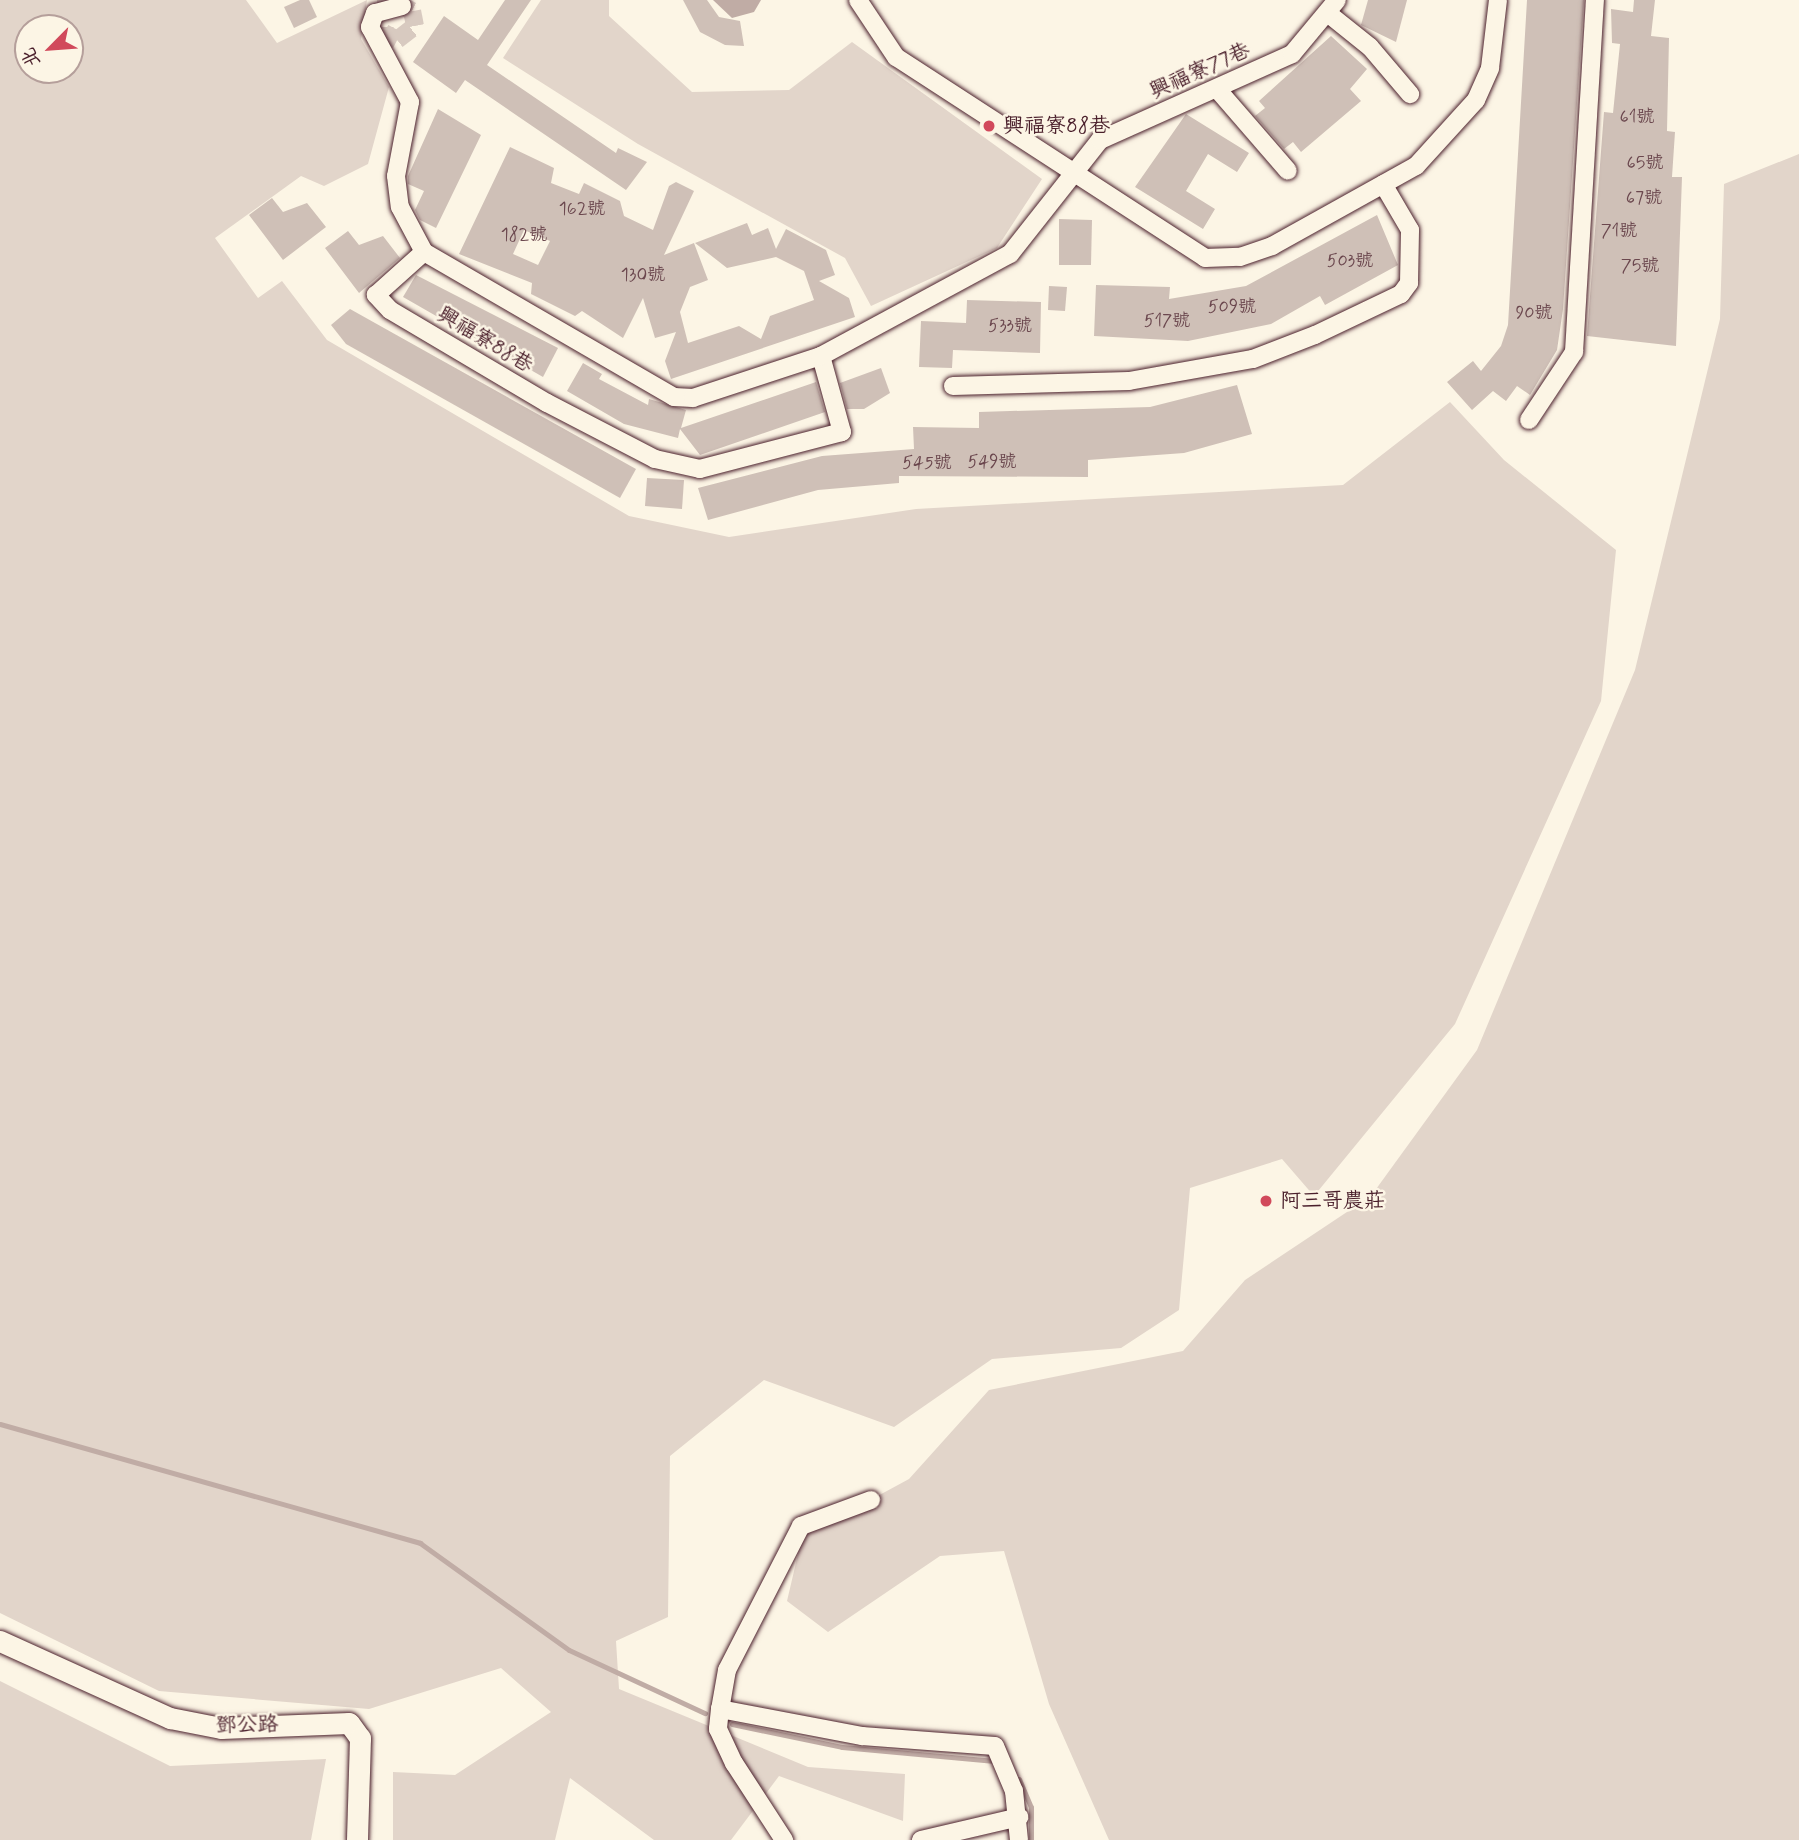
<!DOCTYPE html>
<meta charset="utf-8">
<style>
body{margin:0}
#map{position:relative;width:1799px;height:1840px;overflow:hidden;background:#fcf5e5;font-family:Mynerve,"LXGW WenKai TC",sans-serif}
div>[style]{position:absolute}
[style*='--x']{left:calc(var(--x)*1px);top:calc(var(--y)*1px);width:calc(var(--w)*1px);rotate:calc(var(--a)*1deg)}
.green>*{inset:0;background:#e2d5ca}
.water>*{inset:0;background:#c0aca5}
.stream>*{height:5px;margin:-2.5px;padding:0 2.5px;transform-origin:2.5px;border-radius:2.5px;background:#c0aca5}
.building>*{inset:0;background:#cfc0b7}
.minor-tunnel>*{height:18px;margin-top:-9px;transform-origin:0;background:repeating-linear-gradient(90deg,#d8cac0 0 18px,transparent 0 27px)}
.roads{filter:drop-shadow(0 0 2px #4a1f2b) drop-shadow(0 0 2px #4a1f2b)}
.minor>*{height:18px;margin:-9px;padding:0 9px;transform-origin:9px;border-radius:9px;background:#fcf5e5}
.tertiary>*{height:21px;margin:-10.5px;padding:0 10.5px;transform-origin:10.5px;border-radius:10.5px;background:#fcf5e5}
.dots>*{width:19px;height:19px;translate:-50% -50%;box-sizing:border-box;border:4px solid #fcf5e5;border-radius:50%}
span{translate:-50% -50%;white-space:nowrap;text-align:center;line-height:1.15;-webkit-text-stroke:5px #fcf5e5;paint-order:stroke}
.number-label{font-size:18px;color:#6b474e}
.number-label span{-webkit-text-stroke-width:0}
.street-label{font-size:21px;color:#4a1f2b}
.poi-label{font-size:21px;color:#4a1f2b}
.left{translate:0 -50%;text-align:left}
.north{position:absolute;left:14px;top:14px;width:70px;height:70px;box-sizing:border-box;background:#fcf5e5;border:2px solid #b59f9b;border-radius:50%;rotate:245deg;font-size:19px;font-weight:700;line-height:28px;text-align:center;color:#4a1f2b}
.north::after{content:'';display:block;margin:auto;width:24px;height:32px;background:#d1495b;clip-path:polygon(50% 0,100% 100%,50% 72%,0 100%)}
</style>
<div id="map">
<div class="green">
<i style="clip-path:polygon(evenodd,0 0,246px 0,277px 43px,367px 0,361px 39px,389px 87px,368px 164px,324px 186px,301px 176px,215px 238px,258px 298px,282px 281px,327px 340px,629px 516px,729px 537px,916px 509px,1343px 485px,1450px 402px,1504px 460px,1616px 550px,1601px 701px,1455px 1024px,1314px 1196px,1282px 1159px,1190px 1188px,1179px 1310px,1121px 1348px,992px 1359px,894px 1427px,764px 1380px,670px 1456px,668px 1617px,616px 1641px,619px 1689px,808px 1767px,905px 1774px,903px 1821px,779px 1776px,731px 1840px,654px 1840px,570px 1778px,555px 1840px,393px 1840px,393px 1772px,455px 1775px,551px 1712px,501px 1668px,369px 1709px,159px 1691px,0 1613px,0 0,28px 28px,70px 28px,70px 70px,28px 70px,28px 28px)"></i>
<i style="clip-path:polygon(541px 0,609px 0,609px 16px,692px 92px,789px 90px,852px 42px,1042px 179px,997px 248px,871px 306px,845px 258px,638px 144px,503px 58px)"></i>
<i style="clip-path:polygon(1799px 154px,1799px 1840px,1109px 1840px,1049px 1704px,1004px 1551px,940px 1556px,828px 1632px,787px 1601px,802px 1537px,909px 1479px,989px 1390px,1183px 1351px,1245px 1280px,1371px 1196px,1477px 1050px,1635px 670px,1720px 319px,1724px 184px)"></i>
<i style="clip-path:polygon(0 1681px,170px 1766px,326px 1759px,311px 1840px,0 1840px)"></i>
</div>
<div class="water">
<i style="clip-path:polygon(713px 0,761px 0,754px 12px,732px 18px)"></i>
</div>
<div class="stream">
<i style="--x:0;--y:1424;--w:437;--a:15.8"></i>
<i style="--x:420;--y:1543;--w:183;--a:35.7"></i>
<i style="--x:569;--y:1650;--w:150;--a:24.9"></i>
<i style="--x:732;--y:1724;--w:112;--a:11.8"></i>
<i style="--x:842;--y:1747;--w:156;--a:5.2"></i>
<i style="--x:1019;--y:1779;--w:30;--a:67"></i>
<i style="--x:1031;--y:1807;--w:33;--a:90"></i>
</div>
<div class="building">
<i style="clip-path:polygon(300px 0,309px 0,317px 17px,294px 28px,284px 7px)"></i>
<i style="clip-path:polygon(505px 0,531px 0,487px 65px,616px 153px,618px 148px,647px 162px,626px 190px,465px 80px,456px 93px,413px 62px,444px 16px,478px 40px)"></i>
<i style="clip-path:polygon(683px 0,707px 0,719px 17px,740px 21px,744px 46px,725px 45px,700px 32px)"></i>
<i style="clip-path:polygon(1368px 0,1407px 0,1396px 42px,1361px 25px)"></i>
<i style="clip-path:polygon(1527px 0,1584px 0,1563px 309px,1557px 350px,1530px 395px,1517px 386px,1506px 401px,1493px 391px,1472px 410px,1447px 382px,1473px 361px,1481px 371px,1501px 346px,1508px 325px)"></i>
<i style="clip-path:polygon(1634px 0,1655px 0,1651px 36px,1669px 38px,1667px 131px,1675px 132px,1672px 177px,1682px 177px,1676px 346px,1587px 336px,1604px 112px,1613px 113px,1620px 44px,1612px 43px,1611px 9px,1633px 12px)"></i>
<i style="clip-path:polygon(1331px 36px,1367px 69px,1350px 89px,1361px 101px,1301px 152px,1293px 142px,1284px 149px,1255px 116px,1265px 108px,1259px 101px)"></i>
<i style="clip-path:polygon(438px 109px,481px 135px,436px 228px,420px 220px,415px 210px,424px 191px,408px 184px,408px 176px)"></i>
<i style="clip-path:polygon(1186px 114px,1249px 153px,1237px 172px,1208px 154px,1186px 191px,1215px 209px,1203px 229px,1135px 187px)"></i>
<i style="clip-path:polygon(evenodd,510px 147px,554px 168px,551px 183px,579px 194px,584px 183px,620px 201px,624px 216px,653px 230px,669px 186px,676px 182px,694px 191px,664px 255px,694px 243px,708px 280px,690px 287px,680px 312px,688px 343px,739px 326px,761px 339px,770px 316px,814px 300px,804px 271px,776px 257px,727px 268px,695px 243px,747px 223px,752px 235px,768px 228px,776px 249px,786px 229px,826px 250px,835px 275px,819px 281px,849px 298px,855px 317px,671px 379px,665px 361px,676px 332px,655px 338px,643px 298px,623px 338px,582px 311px,575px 316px,531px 294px,532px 283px,459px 254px,510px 147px,524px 230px,550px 241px,538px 265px,513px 254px,524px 230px)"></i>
<i style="clip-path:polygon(272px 198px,283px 212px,307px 203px,326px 227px,283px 260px,249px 215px)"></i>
<i style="clip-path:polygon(1377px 215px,1398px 265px,1325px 305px,1320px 296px,1271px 324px,1188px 341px,1094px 336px,1096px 285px,1170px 287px,1169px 299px,1246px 286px)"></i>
<i style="clip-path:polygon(1059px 219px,1092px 220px,1091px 265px,1059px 265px)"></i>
<i style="clip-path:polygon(348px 231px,359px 245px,383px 236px,400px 258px,359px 293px,325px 248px)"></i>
<i style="clip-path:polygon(416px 275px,558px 348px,543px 377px,403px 297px)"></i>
<i style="clip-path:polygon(1049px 286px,1067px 287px,1065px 311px,1048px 310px)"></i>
<i style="clip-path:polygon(967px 300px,1041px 302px,1040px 353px,953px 350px,952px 368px,919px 367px,921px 321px,966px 323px)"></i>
<i style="clip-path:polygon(350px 309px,636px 469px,620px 498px,346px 344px,331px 325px)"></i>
<i style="clip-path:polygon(583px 363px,602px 374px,599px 379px,648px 405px,649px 399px,686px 410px,681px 428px,816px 382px,825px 412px,700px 455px,680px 429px,678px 438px,624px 424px,567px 391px)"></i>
<i style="clip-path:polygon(881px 368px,890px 393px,864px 409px,847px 409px,840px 383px)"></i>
<i style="clip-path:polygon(1237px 385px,1252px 434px,1184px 453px,1088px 460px,1088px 477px,899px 476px,899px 483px,818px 490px,708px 520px,698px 488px,822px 456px,914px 449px,913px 427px,979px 428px,979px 412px,1150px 407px)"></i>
<i style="clip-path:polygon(647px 478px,684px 480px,682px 509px,645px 506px)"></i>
</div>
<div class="minor-tunnel">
<i style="--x:386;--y:0;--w:33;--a:93"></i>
<i style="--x:384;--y:33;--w:15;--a:28"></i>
<i style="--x:397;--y:40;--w:23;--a:-38"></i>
<i style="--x:415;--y:26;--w:15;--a:-101"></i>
<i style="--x:412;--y:11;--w:11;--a:-153"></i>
</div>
<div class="roads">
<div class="minor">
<i style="--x:858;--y:0;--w:69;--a:56.3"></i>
<i style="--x:896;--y:57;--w:369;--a:33"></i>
<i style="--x:1205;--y:258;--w:35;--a:-2"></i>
<i style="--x:1240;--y:257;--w:34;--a:-19"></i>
<i style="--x:1272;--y:246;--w:165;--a:-29.1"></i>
<i style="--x:1416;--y:166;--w:89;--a:-47.7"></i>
<i style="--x:1476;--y:100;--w:35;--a:-66"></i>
<i style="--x:1490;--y:68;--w:68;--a:-83.3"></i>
<i style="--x:402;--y:6;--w:28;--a:165"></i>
<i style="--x:375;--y:13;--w:15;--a:110"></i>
<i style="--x:370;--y:27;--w:85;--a:61.9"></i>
<i style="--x:410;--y:102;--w:75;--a:100.7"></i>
<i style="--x:396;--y:176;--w:31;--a:83"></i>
<i style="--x:400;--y:207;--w:51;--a:61.9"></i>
<i style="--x:1330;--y:15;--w:51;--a:38.7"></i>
<i style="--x:1370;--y:47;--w:62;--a:49.6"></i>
<i style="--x:1217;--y:89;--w:108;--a:49.1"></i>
<i style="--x:821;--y:356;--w:79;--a:74.6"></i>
<i style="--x:842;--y:432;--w:147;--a:165.4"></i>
<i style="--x:700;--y:469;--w:46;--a:-167.5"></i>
<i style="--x:655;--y:459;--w:122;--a:-152.6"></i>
<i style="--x:547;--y:403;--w:182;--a:-149.4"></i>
<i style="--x:390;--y:310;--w:21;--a:-133"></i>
<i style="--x:376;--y:295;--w:64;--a:-41.9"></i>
<i style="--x:424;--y:252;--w:289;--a:30.1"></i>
<i style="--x:674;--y:397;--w:19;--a:3"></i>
<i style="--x:693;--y:398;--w:135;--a:-18.2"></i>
<i style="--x:821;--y:356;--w:215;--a:-28.4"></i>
<i style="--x:1010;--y:254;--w:145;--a:-51.7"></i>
<i style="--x:1100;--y:140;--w:210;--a:-24.1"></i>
<i style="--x:1292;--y:54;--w:70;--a:-50.2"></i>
<i style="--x:953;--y:386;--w:176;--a:-1.6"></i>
<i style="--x:1129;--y:381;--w:126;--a:-10.1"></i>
<i style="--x:1253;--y:359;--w:66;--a:-21.2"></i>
<i style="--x:1315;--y:335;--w:95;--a:-25.5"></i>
<i style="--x:1401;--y:294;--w:14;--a:-54"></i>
<i style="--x:1409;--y:283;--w:53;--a:-88.9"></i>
<i style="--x:1410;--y:230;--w:53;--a:-120.4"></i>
<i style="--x:1529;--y:420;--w:82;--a:-56.5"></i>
<i style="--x:1574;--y:352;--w:353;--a:-86.6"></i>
<i style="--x:871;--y:1500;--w:75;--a:159.6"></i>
<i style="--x:801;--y:1526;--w:162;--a:117.2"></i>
<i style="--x:727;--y:1670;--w:40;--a:100"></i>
<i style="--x:720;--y:1709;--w:145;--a:10.8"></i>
<i style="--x:862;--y:1736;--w:133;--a:4.3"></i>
<i style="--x:995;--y:1746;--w:49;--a:67.1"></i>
<i style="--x:1014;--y:1791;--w:49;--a:84.2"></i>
<i style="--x:720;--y:1709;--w:20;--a:96"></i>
<i style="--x:718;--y:1729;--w:38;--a:65"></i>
<i style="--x:734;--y:1763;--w:92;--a:57"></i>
<i style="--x:921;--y:1840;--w:101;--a:-13.2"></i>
</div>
<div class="tertiary">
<i style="--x:0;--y:1641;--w:187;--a:24.4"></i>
<i style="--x:170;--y:1718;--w:52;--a:11.1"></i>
<i style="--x:221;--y:1728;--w:128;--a:-2.2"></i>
<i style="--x:349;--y:1723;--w:19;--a:54"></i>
<i style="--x:360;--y:1738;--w:102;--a:91.7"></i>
</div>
</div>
<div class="dots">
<i style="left:989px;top:126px;background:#d1495b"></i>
<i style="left:1266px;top:1201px;background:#d1495b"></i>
</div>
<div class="number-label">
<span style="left:1637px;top:117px">61號</span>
<span style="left:1645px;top:163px">65號</span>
<span style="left:1644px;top:198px">67號</span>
<span style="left:582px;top:209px">162號</span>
<span style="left:1619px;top:231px">71號</span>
<span style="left:524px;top:235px">182號</span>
<span style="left:1350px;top:261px">503號</span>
<span style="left:1640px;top:266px">75號</span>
<span style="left:643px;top:275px">130號</span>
<span style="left:1232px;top:307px">509號</span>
<span style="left:1534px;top:313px">90號</span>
<span style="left:1167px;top:321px">517號</span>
<span style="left:1010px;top:326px">533號</span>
<span style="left:992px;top:462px">549號</span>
<span style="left:927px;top:463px">545號</span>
</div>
<div class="street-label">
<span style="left:1200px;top:71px;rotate:-24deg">興福寮77巷</span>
<span style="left:485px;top:340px;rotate:31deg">興福寮88巷</span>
<span style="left:247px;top:1725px;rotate:-1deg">鄧公路</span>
</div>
<div class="poi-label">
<span class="left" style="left:1003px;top:126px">興福寮88巷</span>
<span class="left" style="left:1280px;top:1201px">阿三哥農莊</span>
</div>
<div class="north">北</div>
</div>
